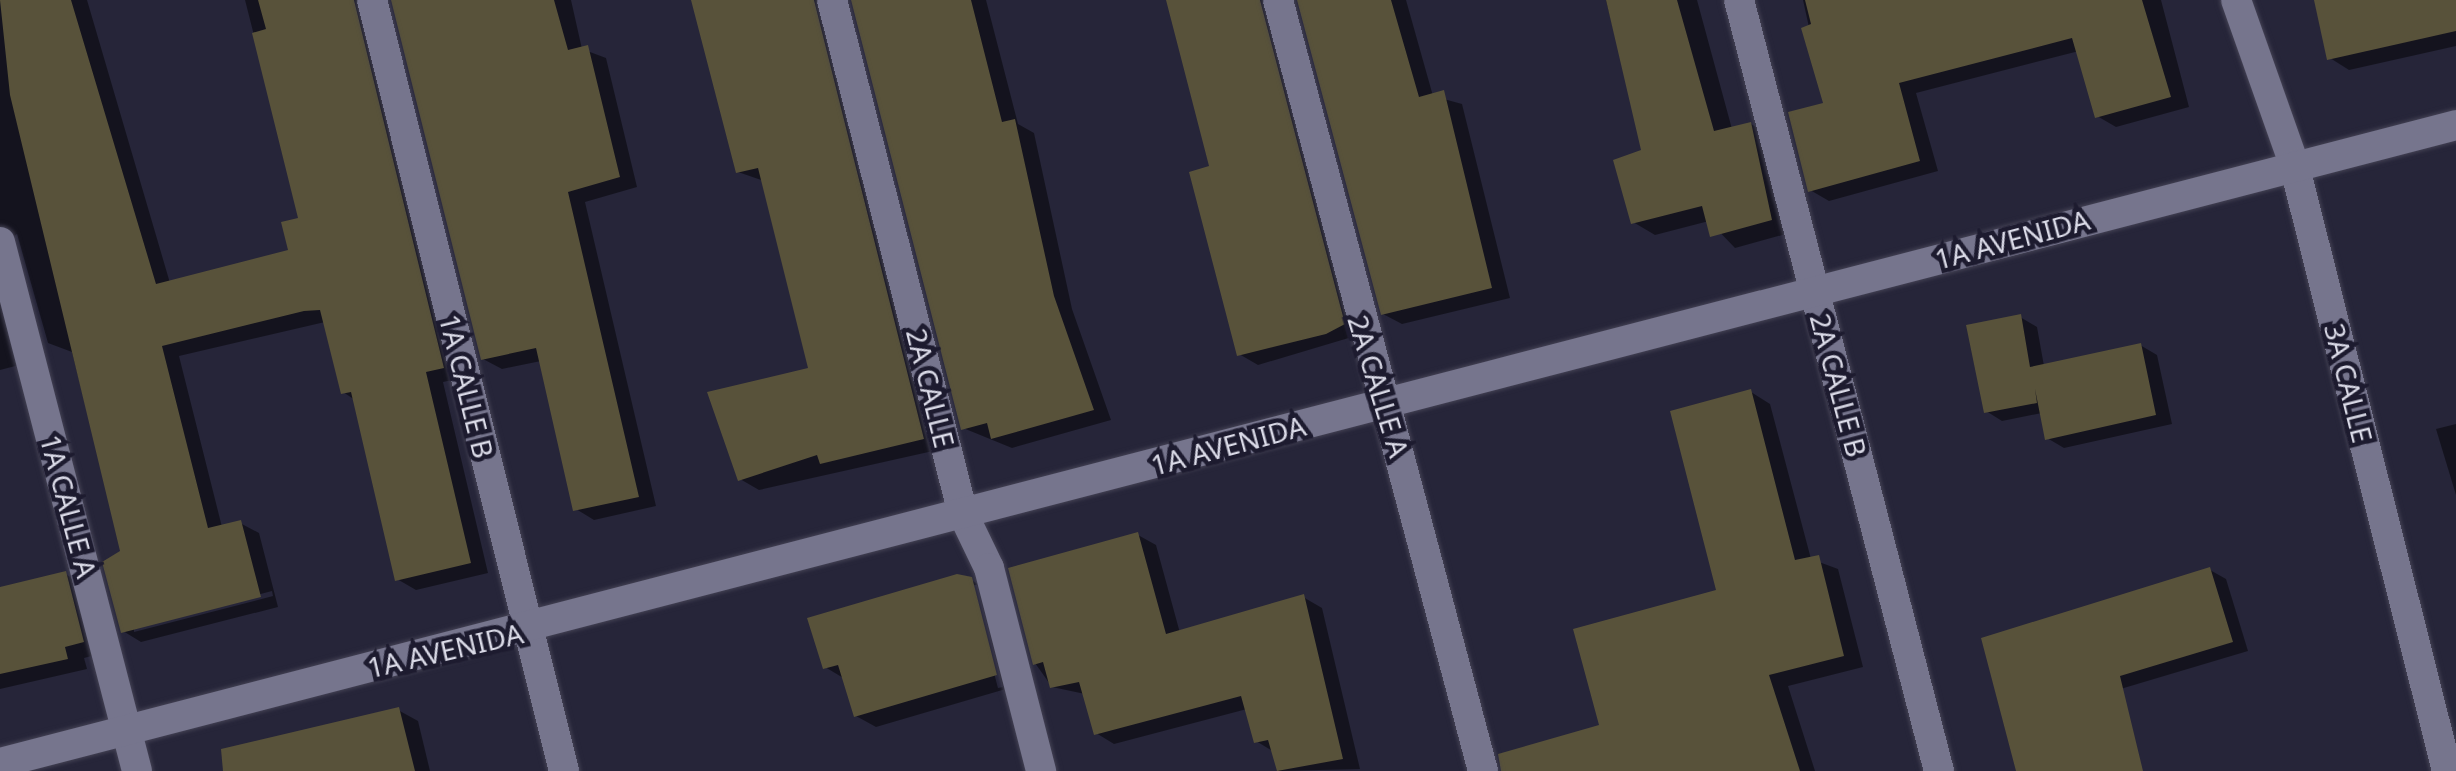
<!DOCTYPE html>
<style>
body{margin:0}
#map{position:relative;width:2456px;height:771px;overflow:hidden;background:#262539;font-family:"Noto Sans",sans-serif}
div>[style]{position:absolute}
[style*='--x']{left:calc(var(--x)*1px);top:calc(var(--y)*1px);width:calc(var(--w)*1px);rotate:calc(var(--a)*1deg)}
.shadow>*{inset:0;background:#0007}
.building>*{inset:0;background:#58523a}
.roads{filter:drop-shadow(0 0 2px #444254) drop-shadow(0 0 2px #444254)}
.minor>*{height:30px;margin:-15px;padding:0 15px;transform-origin:15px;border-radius:15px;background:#76758d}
span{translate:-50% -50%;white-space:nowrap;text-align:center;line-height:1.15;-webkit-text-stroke:9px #1d1b2f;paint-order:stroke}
.street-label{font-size:28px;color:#dadae7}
</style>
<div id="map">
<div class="shadow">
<i style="clip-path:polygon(evenodd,0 0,87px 0,170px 283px,291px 252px,301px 220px,245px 0,382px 0,462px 378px,443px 382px,488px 573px,416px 590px,397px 579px,355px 400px,343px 392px,325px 322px,179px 356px,222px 527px,240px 523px,259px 533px,278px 607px,141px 642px,123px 631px,123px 552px,72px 352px,48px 343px,17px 234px,0 248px,0 0,272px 591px,273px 596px,134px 632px,134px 627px,272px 591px)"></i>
<i style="clip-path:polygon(394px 0,571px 0,582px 49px,606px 58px,637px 187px,585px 202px,656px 506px,594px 520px,576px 509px,541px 361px,502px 369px,483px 359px)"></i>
<i style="clip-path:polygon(694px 0,842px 0,942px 449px,759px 490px,740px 479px,811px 370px,764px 181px,738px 172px)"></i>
<i style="clip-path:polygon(854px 0,986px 0,1018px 124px,1034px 133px,1072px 309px,1111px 420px,1012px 448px,963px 428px)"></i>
<i style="clip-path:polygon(1168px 0,1283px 0,1362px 334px,1258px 365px,1239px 354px,1212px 168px)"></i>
<i style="clip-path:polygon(1300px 0,1406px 0,1433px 96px,1462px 104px,1510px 298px,1402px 324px,1383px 314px)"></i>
<i style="clip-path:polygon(1606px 0,1697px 0,1732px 129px,1751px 124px,1773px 137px,1793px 232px,1735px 248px,1709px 221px,1655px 235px,1633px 222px,1644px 151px)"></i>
<i style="clip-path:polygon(1803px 0,2161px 0,2189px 107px,2116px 127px,2097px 116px,2079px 51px,1916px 93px,1938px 171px,1829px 201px,1810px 190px,1826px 105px)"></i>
<i style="clip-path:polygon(2316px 0,2456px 0,2456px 46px,2349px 70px,2330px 58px)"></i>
<i style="clip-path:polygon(0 252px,27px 363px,0 370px)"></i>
<i style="clip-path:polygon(2020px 317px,2037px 327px,2044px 366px,2140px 345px,2157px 355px,2172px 424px,2064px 448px,2047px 438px,2042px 413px,2002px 421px,1986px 411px)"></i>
<i style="clip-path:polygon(1751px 392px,1770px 404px,1811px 559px,1838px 569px,1863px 667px,1788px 686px,1815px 771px,1593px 771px,1602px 727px,1719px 591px)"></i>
<i style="clip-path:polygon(2456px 424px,2456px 495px,2436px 429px)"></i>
<i style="clip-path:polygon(1138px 535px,1156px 545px,1180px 633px,1303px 597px,1322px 608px,1360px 769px,1279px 771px,1274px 752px,1256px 741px,1247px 709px,1114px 744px,1096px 733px,1085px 694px,1052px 687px,1035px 663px)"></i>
<i style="clip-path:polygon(2210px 570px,2226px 579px,2248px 651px,2097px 696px)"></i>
<i style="clip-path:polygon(65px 574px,85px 585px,103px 653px,84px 658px,87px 669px,0 689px,0 589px)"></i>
<i style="clip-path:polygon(evenodd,971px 580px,992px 592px,1016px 686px,876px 727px,856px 716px,845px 679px,825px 667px,971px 580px,971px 585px,977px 585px,1003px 687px,998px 688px,971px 585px)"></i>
<i style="clip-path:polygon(398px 710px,418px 721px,430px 771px,231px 771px)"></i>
</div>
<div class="building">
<i style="clip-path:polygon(0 0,71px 0,156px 284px,288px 250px,281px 222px,298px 218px,252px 33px,266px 29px,258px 0,354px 0,444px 368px,426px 372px,471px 563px,395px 581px,351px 392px,341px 394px,320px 310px,304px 311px,162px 346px,208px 528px,241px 520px,261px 597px,121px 633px,102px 562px,120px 551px,10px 95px)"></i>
<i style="clip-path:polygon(391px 0,554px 0,568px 50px,588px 45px,620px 177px,568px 192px,639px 497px,573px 511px,536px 348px,481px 360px)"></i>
<i style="clip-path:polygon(691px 0,814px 0,924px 439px,820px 464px,817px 455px,738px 481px,707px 392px,808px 368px,758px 168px,736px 173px)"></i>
<i style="clip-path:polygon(851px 0,971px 0,1002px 122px,1015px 119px,1054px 296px,1094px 410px,991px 439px,987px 423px,961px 430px)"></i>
<i style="clip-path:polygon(1166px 0,1260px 0,1345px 324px,1326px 334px,1237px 356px,1189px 172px,1209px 166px)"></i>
<i style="clip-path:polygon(1297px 0,1391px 0,1419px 97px,1444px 90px,1492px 288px,1381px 315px)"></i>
<i style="clip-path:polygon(1606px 0,1677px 0,1714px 131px,1751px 122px,1772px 220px,1710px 237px,1702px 206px,1631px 224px,1613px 160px,1641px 150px)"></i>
<i style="clip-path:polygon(1805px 0,2142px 0,2171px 97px,2095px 118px,2072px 38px,1899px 83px,1920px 161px,1808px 192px,1788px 112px,1823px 103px,1801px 28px,1811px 24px)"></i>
<i style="clip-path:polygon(2314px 0,2456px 0,2456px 31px,2327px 60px)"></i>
<i style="clip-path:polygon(2021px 314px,2030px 367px,2141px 343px,2156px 415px,2045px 440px,2035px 389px,2037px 403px,1984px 413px,1966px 325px)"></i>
<i style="clip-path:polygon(1751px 389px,1795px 560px,1819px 555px,1844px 656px,1769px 675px,1800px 771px,1501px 771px,1498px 754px,1599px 725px,1573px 629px,1716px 590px,1670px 411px)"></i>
<i style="clip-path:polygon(1138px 532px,1166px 634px,1304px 594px,1343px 759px,1277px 771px,1268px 740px,1254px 743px,1241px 696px,1094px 735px,1079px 682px,1050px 688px,1043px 662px,1033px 665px,1008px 568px)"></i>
<i style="clip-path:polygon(2210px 567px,2233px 642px,2120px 676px,2143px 771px,2016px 771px,1981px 638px)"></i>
<i style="clip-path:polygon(66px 571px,84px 642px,65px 647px,68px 659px,0 674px,0 587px)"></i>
<i style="clip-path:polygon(957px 574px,972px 577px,997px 675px,854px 717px,838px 665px,823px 669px,807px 618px)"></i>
<i style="clip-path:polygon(399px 707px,415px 771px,223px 771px,221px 749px)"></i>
</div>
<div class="roads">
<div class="minor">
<i style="--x:372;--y:0;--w:795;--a:76.02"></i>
<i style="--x:832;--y:0;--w:530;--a:75.7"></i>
<i style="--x:963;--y:514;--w:60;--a:64.3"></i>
<i style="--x:989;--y:568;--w:210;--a:75.6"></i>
<i style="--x:1278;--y:0;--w:798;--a:75.11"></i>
<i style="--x:1739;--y:0;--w:797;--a:75.46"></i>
<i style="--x:2236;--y:0;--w:174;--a:70.5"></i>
<i style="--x:2294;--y:164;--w:626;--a:75.85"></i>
<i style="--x:0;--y:242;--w:546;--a:75.48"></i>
<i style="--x:0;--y:763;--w:2538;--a:-14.56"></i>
</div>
</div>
<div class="street-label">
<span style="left:2012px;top:239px;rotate:-15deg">1A AVENIDA</span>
<span style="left:2349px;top:383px;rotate:76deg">3A CALLE</span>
<span style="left:1839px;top:385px;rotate:75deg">2A CALLE B</span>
<span style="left:467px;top:386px;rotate:76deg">1A CALLE B</span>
<span style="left:1379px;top:386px;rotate:73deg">2A CALLE A</span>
<span style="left:931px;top:388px;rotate:76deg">2A CALLE</span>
<span style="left:1228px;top:445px;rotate:-15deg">1A AVENIDA</span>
<span style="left:69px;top:506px;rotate:75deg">1A CALLE A</span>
<span style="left:445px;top:650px;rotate:-13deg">1A AVENIDA</span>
</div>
</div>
